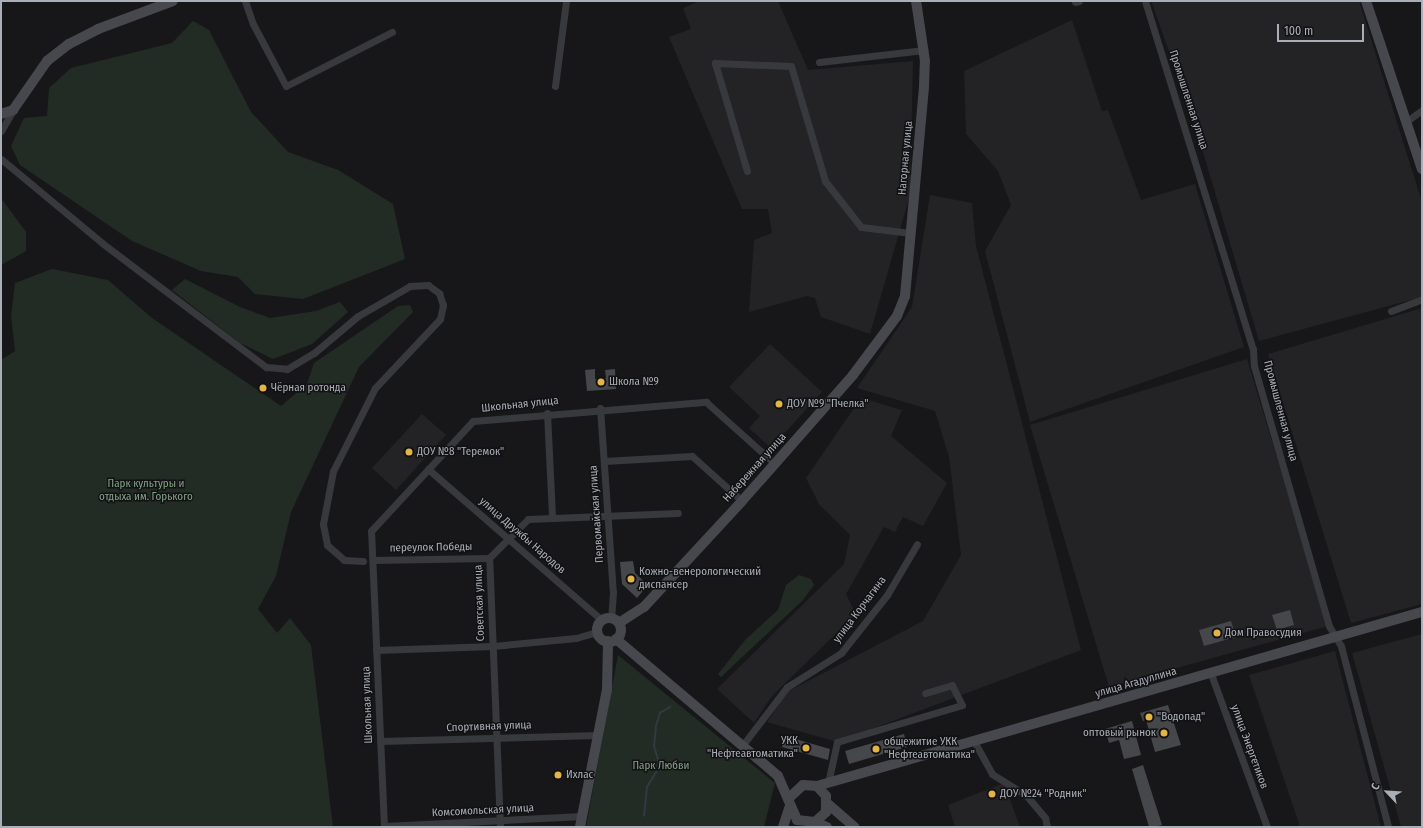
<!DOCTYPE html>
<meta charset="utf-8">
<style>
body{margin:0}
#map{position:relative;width:1423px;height:828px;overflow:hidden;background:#171719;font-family:"Fira Sans Condensed",sans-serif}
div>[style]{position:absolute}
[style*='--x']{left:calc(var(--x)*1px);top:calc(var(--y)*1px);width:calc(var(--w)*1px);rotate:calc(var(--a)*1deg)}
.built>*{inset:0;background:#232326}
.green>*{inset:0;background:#232b25}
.stream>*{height:1.5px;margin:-0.75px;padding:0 0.75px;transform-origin:0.75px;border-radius:0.75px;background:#313941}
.building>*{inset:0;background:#46474b}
.street>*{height:7px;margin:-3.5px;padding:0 3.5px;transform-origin:3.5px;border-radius:3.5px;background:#38393d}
.secondary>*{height:10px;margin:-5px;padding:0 5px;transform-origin:5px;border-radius:5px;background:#47484d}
.secondary>.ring{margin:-5px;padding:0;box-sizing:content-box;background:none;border:10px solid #47484d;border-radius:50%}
.dots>*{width:11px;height:11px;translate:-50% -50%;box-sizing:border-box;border:2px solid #121214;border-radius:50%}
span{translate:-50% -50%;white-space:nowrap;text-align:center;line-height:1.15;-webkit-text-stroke:3px #121214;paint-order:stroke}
.street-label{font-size:11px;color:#aaaeb7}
.poi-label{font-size:11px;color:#aaaeb7}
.left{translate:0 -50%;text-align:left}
.right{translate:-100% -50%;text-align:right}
.park-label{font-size:11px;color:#83a186}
.frame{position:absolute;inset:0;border:2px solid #aaaeb7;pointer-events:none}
.north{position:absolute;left:1367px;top:772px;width:40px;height:40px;-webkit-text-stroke:3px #121214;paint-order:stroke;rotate:295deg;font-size:11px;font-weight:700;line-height:16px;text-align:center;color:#aaaeb7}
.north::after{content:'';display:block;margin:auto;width:14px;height:18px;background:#aaaeb7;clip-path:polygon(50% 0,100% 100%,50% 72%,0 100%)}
.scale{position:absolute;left:1277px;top:24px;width:87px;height:18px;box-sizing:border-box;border:2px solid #aaaeb7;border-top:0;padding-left:5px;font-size:12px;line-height:14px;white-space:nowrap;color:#aaaeb7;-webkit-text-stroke:3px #121214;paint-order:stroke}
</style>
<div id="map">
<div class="built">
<i style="clip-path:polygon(700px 1px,778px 1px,808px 70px,913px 61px,910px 195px,870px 334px,821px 317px,815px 298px,807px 296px,749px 312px,754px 240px,772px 233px,768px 209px,742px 209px,669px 37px,691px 29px,683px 8px)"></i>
<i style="clip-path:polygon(1151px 1px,1359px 1px,1422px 202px,1422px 297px,1259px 341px,1192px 115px)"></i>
<i style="clip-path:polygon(1072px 20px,1102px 111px,1108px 110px,1141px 200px,1195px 184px,1244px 347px,1030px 422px,985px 251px,1011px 205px,998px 171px,966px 134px,964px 71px)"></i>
<i style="clip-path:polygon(930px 195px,972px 203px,976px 246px,1081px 650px,837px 742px,767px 722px,787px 692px,923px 621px,961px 555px,949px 457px,935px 411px,857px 388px,912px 307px)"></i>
<i style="clip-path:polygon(1422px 308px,1422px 604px,1351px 623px,1268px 354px)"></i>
<i style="clip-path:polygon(770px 344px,822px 392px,771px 448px,749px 428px,760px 416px,729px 387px)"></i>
<i style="clip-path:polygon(1247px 359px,1328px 626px,1109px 687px,1030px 425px)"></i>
<i style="clip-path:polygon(861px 398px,902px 410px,891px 436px,947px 483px,923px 526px,903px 517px,895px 532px,884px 527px,846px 594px,856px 614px,772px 696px,754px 723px,717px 689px,844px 564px,850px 535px,819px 504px,806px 478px)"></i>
<i style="clip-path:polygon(422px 414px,446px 435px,396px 490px,372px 468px)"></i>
<i style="clip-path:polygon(1422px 634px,1422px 827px,1401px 827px,1352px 653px)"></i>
<i style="clip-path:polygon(1335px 651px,1381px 827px,1300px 827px,1249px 675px)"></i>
<i style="clip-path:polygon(1004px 783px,1020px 827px,955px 827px,948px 805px)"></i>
</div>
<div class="green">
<i style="clip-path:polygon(193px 21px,209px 30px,251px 112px,288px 152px,338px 170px,393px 204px,405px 259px,303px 299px,255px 294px,238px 277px,201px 271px,132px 241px,20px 165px,11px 146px,24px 118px,47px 116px,49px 88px,71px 68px,172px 43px)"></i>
<i style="clip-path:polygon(1px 198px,26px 232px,26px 251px,1px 265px)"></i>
<i style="clip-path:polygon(52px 269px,108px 280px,152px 318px,281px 406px,307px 384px,314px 363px,398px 306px,410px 305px,413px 312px,359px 367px,291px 512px,276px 576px,258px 609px,277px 633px,290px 618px,311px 645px,333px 827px,1px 827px,1px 360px,15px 351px,11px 316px,15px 283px)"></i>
<i style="clip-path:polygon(185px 279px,240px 307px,270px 318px,316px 311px,340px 302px,348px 312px,312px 344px,273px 359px,240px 343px,172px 290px)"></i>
<i style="clip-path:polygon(799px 575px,811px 579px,814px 585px,803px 600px,721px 677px,718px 674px,746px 639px,778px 610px,786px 585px)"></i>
<i style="clip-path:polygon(618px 655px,775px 783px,764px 827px,586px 827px)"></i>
</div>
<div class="stream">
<i style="--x:644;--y:816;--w:29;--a:-84"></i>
<i style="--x:647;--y:787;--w:25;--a:-58"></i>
<i style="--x:660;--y:766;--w:21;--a:-107"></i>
<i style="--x:654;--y:746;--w:20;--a:-84"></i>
<i style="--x:656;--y:726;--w:14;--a:-73"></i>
<i style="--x:660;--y:713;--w:12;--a:-31"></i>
</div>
<div class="building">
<i style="clip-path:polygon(595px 369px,595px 379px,606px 378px,605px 370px,615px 369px,616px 389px,587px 391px,585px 370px)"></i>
<i style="clip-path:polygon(633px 561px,635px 573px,648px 585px,637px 598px,622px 584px,620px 562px)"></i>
<i style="clip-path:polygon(1290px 610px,1294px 625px,1277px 630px,1272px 615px)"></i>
<i style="clip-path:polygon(1231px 621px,1236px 637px,1204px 646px,1199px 630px)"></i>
<i style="clip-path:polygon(1168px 705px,1181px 745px,1155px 752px,1146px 720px,1143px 721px,1140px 713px)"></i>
<i style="clip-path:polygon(1132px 721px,1141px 755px,1124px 759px,1119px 740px,1109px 743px,1105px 729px)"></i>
<i style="clip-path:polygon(904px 734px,907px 747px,849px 764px,845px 751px)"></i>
<i style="clip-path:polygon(785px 736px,830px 749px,828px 760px,782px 747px)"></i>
<i style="clip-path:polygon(1143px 765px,1162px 825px,1154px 827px,1149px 827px,1132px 769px)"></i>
</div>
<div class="street">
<i style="--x:245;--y:1;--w:24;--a:71"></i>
<i style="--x:253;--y:24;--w:70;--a:62"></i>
<i style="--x:286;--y:86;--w:119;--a:-27"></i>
<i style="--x:1145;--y:1;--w:364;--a:72.8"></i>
<i style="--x:1253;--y:349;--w:17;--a:87"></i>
<i style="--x:1254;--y:366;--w:271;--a:73.9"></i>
<i style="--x:1329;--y:626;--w:23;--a:59"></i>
<i style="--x:1341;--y:646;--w:187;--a:75.4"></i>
<i style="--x:1075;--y:2;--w:4;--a:-14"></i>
<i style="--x:819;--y:62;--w:106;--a:-6.5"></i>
<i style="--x:555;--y:86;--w:86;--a:-82.6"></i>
<i style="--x:1407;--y:121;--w:19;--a:-36"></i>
<i style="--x:1;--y:131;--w:24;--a:-60"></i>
<i style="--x:1;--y:159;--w:131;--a:39.7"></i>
<i style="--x:102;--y:243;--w:206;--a:37.1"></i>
<i style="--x:266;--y:367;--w:21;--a:5"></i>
<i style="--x:287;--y:369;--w:31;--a:-31"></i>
<i style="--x:314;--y:353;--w:57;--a:-40.1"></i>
<i style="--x:358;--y:316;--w:60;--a:-30"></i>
<i style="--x:410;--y:286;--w:18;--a:-3"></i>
<i style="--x:428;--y:285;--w:14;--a:36"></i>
<i style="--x:439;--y:293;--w:13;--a:72"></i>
<i style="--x:443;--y:305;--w:14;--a:102"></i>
<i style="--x:440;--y:319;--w:95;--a:133.3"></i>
<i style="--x:375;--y:388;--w:93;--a:116.8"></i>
<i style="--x:333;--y:471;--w:54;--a:100.7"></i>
<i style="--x:323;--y:524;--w:21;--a:79"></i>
<i style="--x:327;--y:545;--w:23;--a:41"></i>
<i style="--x:344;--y:560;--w:19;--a:3"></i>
<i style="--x:747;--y:171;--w:113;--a:-106.5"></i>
<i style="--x:715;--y:63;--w:76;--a:2.3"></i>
<i style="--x:791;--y:66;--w:120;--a:73.5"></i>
<i style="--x:825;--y:181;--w:58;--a:52"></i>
<i style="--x:861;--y:227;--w:50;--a:6.8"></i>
<i style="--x:1391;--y:311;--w:33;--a:-21"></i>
<i style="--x:600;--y:408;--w:184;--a:86"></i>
<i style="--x:613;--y:592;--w:26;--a:94"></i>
<i style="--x:547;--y:413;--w:104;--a:87.2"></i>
<i style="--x:604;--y:461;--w:88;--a:-3.3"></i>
<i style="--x:692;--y:456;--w:67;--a:42"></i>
<i style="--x:428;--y:469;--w:230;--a:41"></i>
<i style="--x:374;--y:560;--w:115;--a:-1"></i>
<i style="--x:376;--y:650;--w:117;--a:-2"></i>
<i style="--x:493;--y:646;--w:83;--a:-5.5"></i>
<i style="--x:576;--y:638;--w:22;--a:-16"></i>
<i style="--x:1211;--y:674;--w:163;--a:69.9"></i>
<i style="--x:380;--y:741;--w:218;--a:-1.6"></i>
<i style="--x:975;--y:743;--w:35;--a:61"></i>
<i style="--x:992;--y:774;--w:40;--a:32"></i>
<i style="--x:1026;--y:795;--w:30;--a:50"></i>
<i style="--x:1045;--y:818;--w:9;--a:77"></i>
<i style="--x:742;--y:746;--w:74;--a:-52.7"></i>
<i style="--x:787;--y:687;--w:64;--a:-32.2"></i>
<i style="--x:841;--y:653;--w:74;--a:-51.6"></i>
<i style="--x:887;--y:595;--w:59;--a:-59.5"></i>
<i style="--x:828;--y:783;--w:42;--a:-77.6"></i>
<i style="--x:837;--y:742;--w:130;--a:-16.5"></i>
<i style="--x:962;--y:705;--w:22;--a:-117"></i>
<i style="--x:952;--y:685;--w:28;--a:163"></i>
<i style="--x:384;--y:826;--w:198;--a:-2.9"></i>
<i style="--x:384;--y:827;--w:296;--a:-92.5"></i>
<i style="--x:371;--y:531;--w:150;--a:-47.2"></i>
<i style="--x:473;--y:421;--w:234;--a:-4.7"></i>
<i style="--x:706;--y:402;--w:93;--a:41.9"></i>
<i style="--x:500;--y:827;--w:269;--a:-92.3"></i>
<i style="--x:489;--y:558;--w:55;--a:-45"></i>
<i style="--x:528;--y:519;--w:150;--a:-2.3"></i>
</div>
<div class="secondary">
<i style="--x:1366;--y:1;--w:177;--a:71.6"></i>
<i style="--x:1;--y:114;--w:13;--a:-18"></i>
<i style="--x:13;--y:110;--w:60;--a:-55.2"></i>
<i style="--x:47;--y:61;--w:28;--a:-38"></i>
<i style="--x:69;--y:44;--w:33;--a:-27"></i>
<i style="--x:98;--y:29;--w:80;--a:-20.5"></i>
<i class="ring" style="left:597px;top:618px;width:14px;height:14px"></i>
<i style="--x:619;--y:623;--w:30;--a:-33"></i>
<i style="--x:644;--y:607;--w:144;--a:-47.2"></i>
<i style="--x:742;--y:501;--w:168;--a:-48.6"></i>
<i style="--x:853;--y:375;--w:74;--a:-53.3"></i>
<i style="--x:897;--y:316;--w:22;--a:-68"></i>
<i style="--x:905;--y:296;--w:211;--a:-84.8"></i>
<i style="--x:924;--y:86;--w:25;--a:-88"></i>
<i style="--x:925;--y:61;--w:61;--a:-98.5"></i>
<i style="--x:616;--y:639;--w:212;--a:40.2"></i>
<i style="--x:778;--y:776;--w:48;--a:66.6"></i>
<i style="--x:797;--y:820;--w:18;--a:6"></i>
<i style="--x:815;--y:822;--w:15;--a:-42"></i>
<i style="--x:826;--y:812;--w:16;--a:-90"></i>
<i style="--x:826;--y:796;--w:13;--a:-132"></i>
<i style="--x:817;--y:786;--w:14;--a:-176"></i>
<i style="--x:803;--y:785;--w:19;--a:137"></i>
<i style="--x:817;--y:786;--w:630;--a:-16.05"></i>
<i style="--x:828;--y:804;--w:35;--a:41"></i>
<i style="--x:815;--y:822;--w:13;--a:23"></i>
<i style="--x:580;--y:827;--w:140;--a:-78.9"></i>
<i style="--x:607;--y:690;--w:49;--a:-88.8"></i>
<i style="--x:783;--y:827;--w:20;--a:-72"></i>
</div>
<div class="dots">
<i style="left:601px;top:382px;background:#e2b546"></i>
<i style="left:263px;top:388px;background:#e2b546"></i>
<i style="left:779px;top:404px;background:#e2b546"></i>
<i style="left:409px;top:452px;background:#e2b546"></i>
<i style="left:631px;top:579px;background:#e2b546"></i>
<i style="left:1217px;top:633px;background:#e2b546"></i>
<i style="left:1149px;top:717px;background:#e2b546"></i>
<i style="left:1164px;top:733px;background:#e2b546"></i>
<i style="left:806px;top:748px;background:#e2b546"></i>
<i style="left:876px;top:749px;background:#e2b546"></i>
<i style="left:558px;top:775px;background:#e2b546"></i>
<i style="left:992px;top:794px;background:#e2b546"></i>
</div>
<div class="street-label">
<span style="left:1188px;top:100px;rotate:72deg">Промышленная улица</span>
<span style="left:906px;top:158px;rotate:-85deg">Нагорная улица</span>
<span style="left:520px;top:405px;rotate:-6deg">Школьная улица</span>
<span style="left:1280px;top:411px;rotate:75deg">Промышленная улица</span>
<span style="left:755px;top:468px;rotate:-48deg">Набережная улица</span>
<span style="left:597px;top:514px;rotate:-94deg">Первомайская улица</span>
<span style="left:522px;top:536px;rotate:41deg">улица Дружбы Народов</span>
<span style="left:431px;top:548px;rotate:-1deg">переулок Победы</span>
<span style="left:480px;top:603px;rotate:-92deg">Советская улица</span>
<span style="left:860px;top:610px;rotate:-53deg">улица Корчагина</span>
<span style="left:1136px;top:683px;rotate:-16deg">улица Агадуллина</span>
<span style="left:368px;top:705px;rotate:-92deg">Школьная улица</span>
<span style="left:489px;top:727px;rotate:-2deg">Спортивная улица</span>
<span style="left:1249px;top:747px;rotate:70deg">улица Энергетиков</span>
<span style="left:483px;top:811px;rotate:-3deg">Комсомольская улица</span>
</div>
<div class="poi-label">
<span class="left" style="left:609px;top:382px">Школа №9</span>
<span class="left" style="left:271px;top:388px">Чёрная ротонда</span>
<span class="left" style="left:787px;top:404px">ДОУ №9 "Пчелка"</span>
<span class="left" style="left:417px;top:452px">ДОУ №8 "Теремок"</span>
<span class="left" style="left:639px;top:579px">Кожно-венерологический<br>диспансер</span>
<span class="left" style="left:1225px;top:633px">Дом Правосудия</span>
<span class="left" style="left:1157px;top:717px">"Водопад"</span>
<span class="right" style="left:1156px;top:733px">оптовый рынок</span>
<span class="right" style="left:798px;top:748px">УКК<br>"Нефтеавтоматика"</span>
<span class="left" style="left:884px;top:749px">общежитие УКК<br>"Нефтеавтоматика"</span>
<span class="left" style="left:566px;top:775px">Ихлас</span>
<span class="left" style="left:1000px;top:794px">ДОУ №24 "Родник"</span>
</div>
<div class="park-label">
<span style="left:146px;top:491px">Парк культуры и<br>отдыха им. Горького</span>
<span style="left:661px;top:766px">Парк Любви</span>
</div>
<div class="frame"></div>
<div class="north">С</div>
<div class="scale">100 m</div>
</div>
